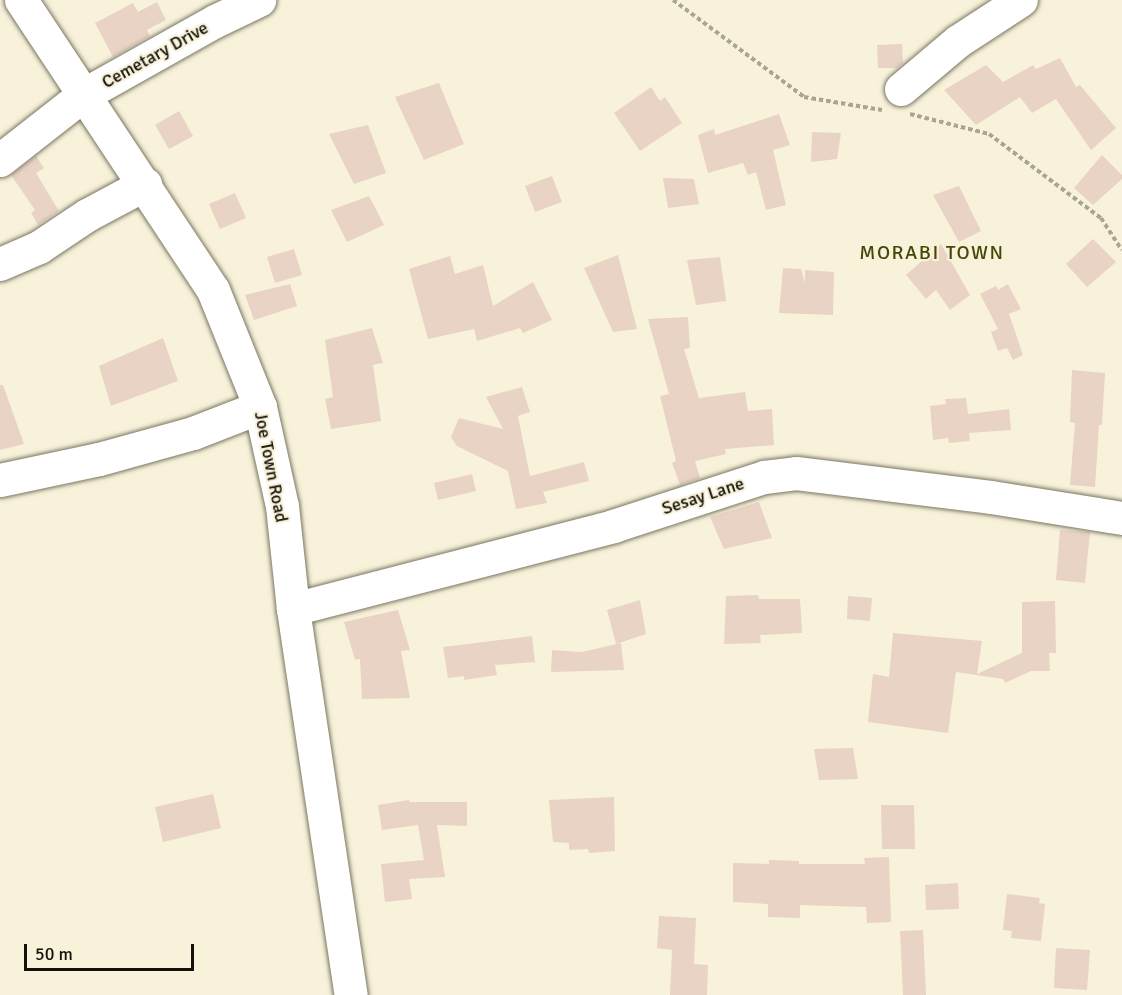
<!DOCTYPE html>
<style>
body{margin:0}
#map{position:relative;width:1122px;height:995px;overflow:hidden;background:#f8f2db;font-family:Signika,sans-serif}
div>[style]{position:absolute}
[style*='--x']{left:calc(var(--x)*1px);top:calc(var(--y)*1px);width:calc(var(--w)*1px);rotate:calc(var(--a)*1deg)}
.building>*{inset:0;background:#e9d3c5}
.path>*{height:4px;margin-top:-2px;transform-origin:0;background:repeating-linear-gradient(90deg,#aaa593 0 4.5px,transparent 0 7.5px)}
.roads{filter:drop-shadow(0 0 2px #7b7661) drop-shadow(0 0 2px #7b7661)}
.minor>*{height:33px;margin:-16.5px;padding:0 16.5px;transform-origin:16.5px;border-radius:16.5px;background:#fff}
span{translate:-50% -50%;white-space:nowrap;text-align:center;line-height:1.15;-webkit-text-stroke:4.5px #f8f2db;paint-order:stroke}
.street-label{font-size:18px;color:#131109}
.neighbourhood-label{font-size:20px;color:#454809;letter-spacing:1.5px}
.scale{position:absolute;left:24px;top:944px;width:170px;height:27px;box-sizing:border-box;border:3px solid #131109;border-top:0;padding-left:8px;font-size:18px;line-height:21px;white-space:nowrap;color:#131109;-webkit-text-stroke:4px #f8f2db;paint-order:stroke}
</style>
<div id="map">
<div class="building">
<i style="clip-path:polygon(157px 2px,166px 20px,147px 30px,150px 36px,113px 57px,95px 23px,133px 3px,138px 12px)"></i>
<i style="clip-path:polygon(902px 44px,903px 63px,897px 68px,878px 68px,877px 45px)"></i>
<i style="clip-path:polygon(1060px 58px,1076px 87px,1080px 85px,1116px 128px,1091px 150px,1056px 99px,1032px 113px,1020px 97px,976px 125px,944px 90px,986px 65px,1003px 82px,1033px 65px,1036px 69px)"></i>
<i style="clip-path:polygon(439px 83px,464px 144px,424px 160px,395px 97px)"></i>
<i style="clip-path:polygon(651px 87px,660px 101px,665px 97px,682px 123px,640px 151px,614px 113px)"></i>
<i style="clip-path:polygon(179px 111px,193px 136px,169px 149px,155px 125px)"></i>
<i style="clip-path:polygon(779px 114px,790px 145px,773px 150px,786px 205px,766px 210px,756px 172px,748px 175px,743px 163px,708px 173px,698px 135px,714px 129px,715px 135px)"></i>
<i style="clip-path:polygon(368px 125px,386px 173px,354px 184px,329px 134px)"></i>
<i style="clip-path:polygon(812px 132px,841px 133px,837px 159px,811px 162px)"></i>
<i style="clip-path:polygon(1102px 155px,1122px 175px,1122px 179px,1093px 205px,1074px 188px)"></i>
<i style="clip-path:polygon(36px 156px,44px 168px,36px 173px,59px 211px,38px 225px,31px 213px,35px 210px,11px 175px)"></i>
<i style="clip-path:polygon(552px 176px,562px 202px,535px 212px,525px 186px)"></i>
<i style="clip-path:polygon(663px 178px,694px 179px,699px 204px,668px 208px)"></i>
<i style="clip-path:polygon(959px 186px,981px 231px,959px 242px,933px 195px)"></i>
<i style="clip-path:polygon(235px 193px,246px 218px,220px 229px,209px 204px)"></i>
<i style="clip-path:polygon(369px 196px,384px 225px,347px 242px,331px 210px)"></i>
<i style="clip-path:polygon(1093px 239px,1116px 262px,1087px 287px,1066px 264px)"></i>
<i style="clip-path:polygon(941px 244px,970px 295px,950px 310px,936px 290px,926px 299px,906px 275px)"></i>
<i style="clip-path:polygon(294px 249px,302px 275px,275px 283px,267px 257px)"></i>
<i style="clip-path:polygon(618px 255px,637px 329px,613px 332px,584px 268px)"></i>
<i style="clip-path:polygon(450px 256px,455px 274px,483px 265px,493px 306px,533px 282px,552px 320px,523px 333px,520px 328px,477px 341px,474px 329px,428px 339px,409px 269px)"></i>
<i style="clip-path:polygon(720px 257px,726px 301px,696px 305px,687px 260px)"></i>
<i style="clip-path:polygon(783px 268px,801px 269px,805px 283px,805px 270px,834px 272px,833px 315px,779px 313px)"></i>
<i style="clip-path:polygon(290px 284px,297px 306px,254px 320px,245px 295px)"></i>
<i style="clip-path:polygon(1008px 284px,1021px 309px,1009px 314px,1023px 355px,1013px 360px,1007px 348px,998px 351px,991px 332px,998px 329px,980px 294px,996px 286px,998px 290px)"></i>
<i style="clip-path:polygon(688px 317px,690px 348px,684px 349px,699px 398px,745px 392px,748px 411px,772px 409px,774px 445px,725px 449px,726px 454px,695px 461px,700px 478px,680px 485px,672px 463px,676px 461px,660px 396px,669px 394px,648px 319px)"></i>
<i style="clip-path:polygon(372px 328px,383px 363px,373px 365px,381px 421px,331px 429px,325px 399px,333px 397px,325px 340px)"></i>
<i style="clip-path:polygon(163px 338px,178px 381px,111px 406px,99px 366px)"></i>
<i style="clip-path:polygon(1072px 370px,1105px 373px,1102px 425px,1099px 425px,1095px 487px,1070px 485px,1075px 423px,1070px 422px)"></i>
<i style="clip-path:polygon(0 385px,3px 385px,24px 444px,0 450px)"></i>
<i style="clip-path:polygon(522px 387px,530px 412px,518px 416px,530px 476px,584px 462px,589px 481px,543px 492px,547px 503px,516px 509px,508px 471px,457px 446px,451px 437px,459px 418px,503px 429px,486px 397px)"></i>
<i style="clip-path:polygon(966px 398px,968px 414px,1009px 409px,1011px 430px,969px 433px,970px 441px,949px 443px,948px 438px,933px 440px,930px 406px,946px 404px,945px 399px)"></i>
<i style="clip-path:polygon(472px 474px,476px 491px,438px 500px,434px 483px)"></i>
<i style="clip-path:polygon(759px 502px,772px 538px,724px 549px,710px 517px)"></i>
<i style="clip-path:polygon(1060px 530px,1090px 532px,1085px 583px,1056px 580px)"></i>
<i style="clip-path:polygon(758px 595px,759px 599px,800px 599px,802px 633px,760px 635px,761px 643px,724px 644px,726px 596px)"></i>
<i style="clip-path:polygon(848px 596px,872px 598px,870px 621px,847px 619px)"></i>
<i style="clip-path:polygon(640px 600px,646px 634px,616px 644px,607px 610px)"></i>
<i style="clip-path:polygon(1055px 601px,1056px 653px,1049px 653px,1050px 671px,1031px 671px,1005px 683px,1003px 679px,956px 672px,948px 733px,868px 722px,873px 674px,889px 677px,893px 633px,982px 641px,977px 674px,1022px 653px,1022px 602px)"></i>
<i style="clip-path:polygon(398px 610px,410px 650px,401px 651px,410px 698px,362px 699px,360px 659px,355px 660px,344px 622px)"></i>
<i style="clip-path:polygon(532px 636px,535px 662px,495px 665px,497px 675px,464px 680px,464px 676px,448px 678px,443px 647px)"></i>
<i style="clip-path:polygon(621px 643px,624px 670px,551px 672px,552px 650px,582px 652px)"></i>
<i style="clip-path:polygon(853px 748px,858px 779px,819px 780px,814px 749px)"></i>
<i style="clip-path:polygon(213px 794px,221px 828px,163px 842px,155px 807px)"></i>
<i style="clip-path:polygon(614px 797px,615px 851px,589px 853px,588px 849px,569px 850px,569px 843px,553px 842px,549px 800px)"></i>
<i style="clip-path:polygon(409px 800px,410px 802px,467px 802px,467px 826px,437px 825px,445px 877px,409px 879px,412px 899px,385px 902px,381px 864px,424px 860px,418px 825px,382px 830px,378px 805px)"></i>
<i style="clip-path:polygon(881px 805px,914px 805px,915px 849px,882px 849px)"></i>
<i style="clip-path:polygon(889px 857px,891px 922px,867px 923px,866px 907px,800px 905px,800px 918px,768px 917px,768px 904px,733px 902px,733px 863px,769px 864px,769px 860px,799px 861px,799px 864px,865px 864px,864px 858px)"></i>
<i style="clip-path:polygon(958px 883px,959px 909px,926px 910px,925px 885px)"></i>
<i style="clip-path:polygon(1007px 894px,1040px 898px,1039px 903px,1045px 904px,1041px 941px,1011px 938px,1012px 931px,1003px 930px)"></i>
<i style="clip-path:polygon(659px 916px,696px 918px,694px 964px,708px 965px,707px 995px,670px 995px,672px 950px,657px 948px)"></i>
<i style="clip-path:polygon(923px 930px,926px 995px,903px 995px,900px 931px)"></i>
<i style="clip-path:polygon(1056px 948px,1090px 950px,1087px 990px,1054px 988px)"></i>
</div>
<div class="path">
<i style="--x:673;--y:0;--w:163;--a:36.5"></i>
<i style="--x:804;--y:97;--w:79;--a:9.5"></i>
<i style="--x:910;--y:114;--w:81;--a:14.2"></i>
<i style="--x:989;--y:134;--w:140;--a:36.9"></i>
<i style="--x:1101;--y:218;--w:38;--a:57"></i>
</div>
<div class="roads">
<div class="minor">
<i style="--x:21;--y:0;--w:348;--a:56.5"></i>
<i style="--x:213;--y:290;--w:126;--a:68.1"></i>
<i style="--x:260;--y:407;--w:101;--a:77.5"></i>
<i style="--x:282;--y:506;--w:104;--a:83.9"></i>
<i style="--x:293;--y:609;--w:390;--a:81.5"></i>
<i style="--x:901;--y:89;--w:75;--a:-40.1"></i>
<i style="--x:958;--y:41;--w:75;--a:-33.1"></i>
<i style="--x:0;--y:160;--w:105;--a:-38.1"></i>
<i style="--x:83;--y:95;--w:151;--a:-29.3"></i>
<i style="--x:215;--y:21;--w:49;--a:-25.5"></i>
<i style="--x:0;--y:264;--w:43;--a:-23.6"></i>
<i style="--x:39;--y:247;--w:58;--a:-33.7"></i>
<i style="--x:87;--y:215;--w:66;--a:-28.1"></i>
<i style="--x:0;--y:480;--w:101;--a:-12"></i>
<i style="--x:99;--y:459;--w:98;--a:-15.5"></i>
<i style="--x:193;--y:433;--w:72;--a:-21.2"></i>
<i style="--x:293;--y:609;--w:331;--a:-14.5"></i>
<i style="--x:613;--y:526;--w:159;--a:-18"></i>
<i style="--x:764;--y:477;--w:32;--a:-7"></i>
<i style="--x:796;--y:473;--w:196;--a:7"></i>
<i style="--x:991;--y:497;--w:133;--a:9.1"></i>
</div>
</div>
<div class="street-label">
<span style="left:155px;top:55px;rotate:-29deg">Cemetary Drive</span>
<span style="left:271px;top:467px;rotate:79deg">Joe Town Road</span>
<span style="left:703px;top:496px;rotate:-18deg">Sesay Lane</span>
</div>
<div class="neighbourhood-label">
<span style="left:932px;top:252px">MORABI TOWN</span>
</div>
<div class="scale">50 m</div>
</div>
